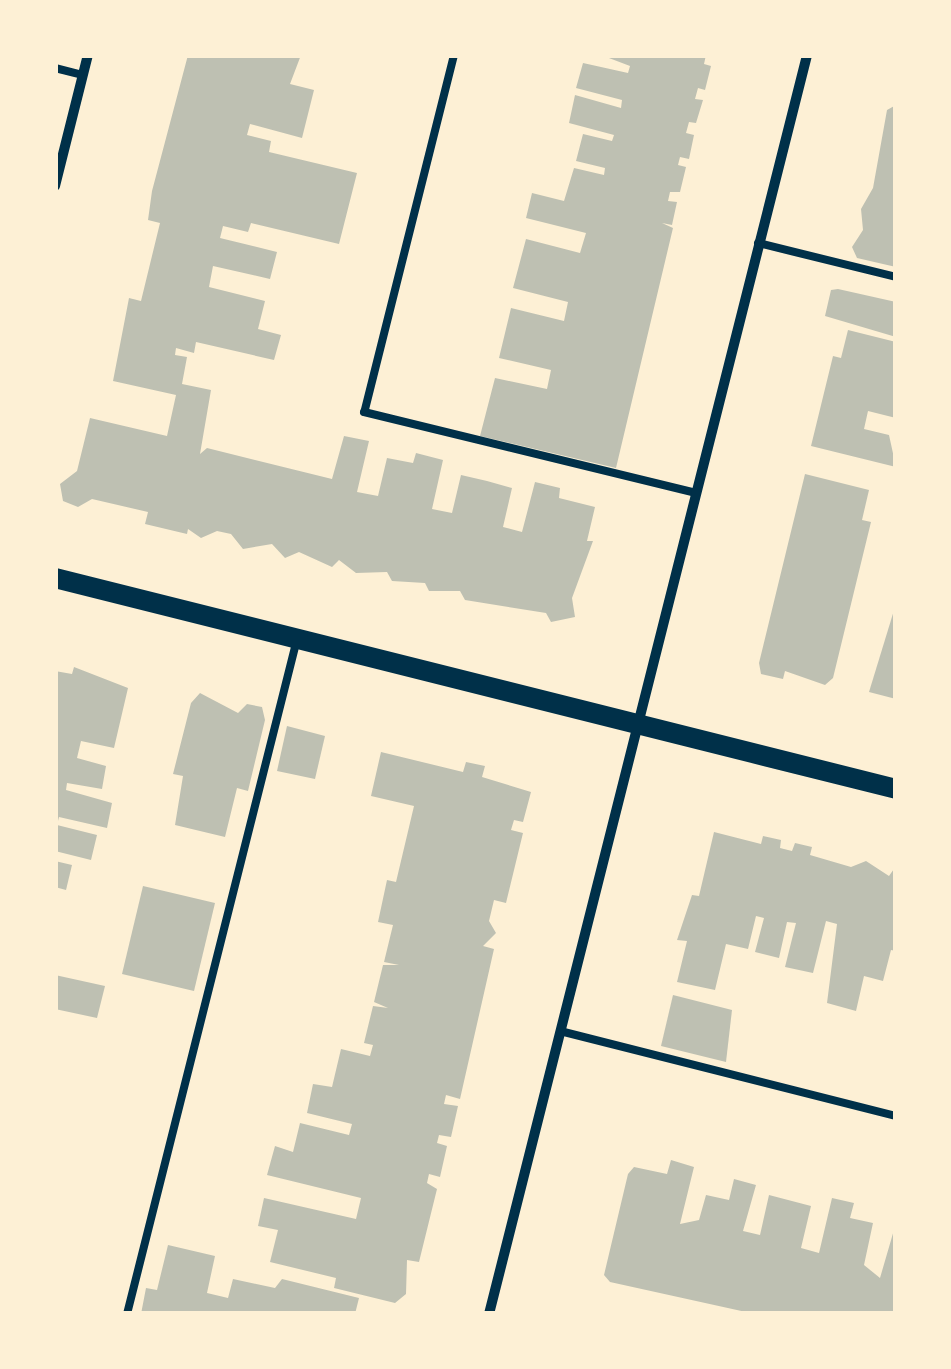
<!DOCTYPE html>
<style>
body{margin:0}
#map{position:relative;width:951px;height:1369px;overflow:hidden;background:#fdf0d5;font-family:"Nunito Sans",sans-serif}
div>[style]{position:absolute}
[style*='--x']{left:calc(var(--x)*1px);top:calc(var(--y)*1px);width:calc(var(--w)*1px);rotate:calc(var(--a)*1deg)}
.building>*{inset:0;background:#bec0b2}
.service>*{height:8px;margin:-4px;padding:0 4px;transform-origin:4px;border-radius:4px;background:#003049}
.minor>*{height:10px;margin:-5px;padding:0 5px;transform-origin:5px;border-radius:5px;background:#003049}
.secondary>*{height:20px;margin:-10px;padding:0 10px;transform-origin:10px;border-radius:10px;background:#003049}
span{translate:-50% -50%;white-space:nowrap;text-align:center;line-height:1.15;-webkit-text-stroke:10px #fdf0d5;paint-order:stroke}
.frame{position:absolute;inset:0;border:58px solid #fdf0d5;pointer-events:none}
</style>
<div id="map">
<div class="building">
<i style="clip-path:polygon(188px 55px,301px 55px,290px 84px,314px 90px,302px 138px,250px 124px,247px 135px,271px 141px,269px 152px,357px 173px,339px 244px,251px 223px,248px 232px,223px 226px,220px 238px,277px 252px,270px 279px,213px 266px,209px 287px,265px 301px,258px 329px,281px 335px,274px 360px,196px 342px,194px 353px,176px 348px,175px 355px,187px 357px,182px 384px,211px 390px,200px 454px,207px 448px,332px 479px,344px 436px,369px 441px,357px 492px,378px 496px,387px 458px,413px 463px,416px 453px,443px 460px,432px 509px,452px 513px,461px 475px,487px 481px,512px 488px,503px 527px,522px 532px,535px 482px,560px 488px,559px 498px,595px 507px,587px 541px,593px 541px,572px 598px,575px 617px,551px 622px,546px 613px,465px 600px,460px 591px,429px 591px,425px 583px,392px 581px,387px 572px,356px 573px,339px 560px,332px 567px,299px 552px,285px 558px,272px 544px,243px 549px,231px 534px,217px 531px,201px 538px,188px 529px,187px 534px,145px 524px,148px 512px,92px 499px,78px 507px,63px 501px,60px 484px,77px 471px,90px 418px,167px 436px,176px 395px,113px 381px,129px 298px,141px 301px,160px 223px,148px 220px,152px 191px)"></i>
<i style="clip-path:polygon(601px 55px,706px 55px,704px 64px,711px 66px,705px 90px,698px 88px,695px 99px,703px 100px,696px 123px,689px 122px,686px 133px,694px 135px,689px 159px,680px 157px,678px 165px,686px 167px,680px 192px,670px 192px,668px 201px,677px 202px,672px 225px,662px 223px,673px 228px,616px 468px,480px 436px,495px 378px,547px 389px,551px 370px,499px 358px,511px 308px,564px 321px,568px 302px,513px 288px,526px 239px,580px 253px,586px 233px,526px 218px,532px 193px,564px 201px,574px 168px,604px 175px,605px 168px,576px 161px,583px 134px,612px 141px,614px 135px,569px 123px,575px 95px,621px 108px,622px 100px,576px 88px,583px 63px,628px 73px,630px 66px)"></i>
<i style="clip-path:polygon(896px 105px,896px 267px,857px 258px,852px 247px,863px 230px,861px 209px,873px 188px,887px 110px)"></i>
<i style="clip-path:polygon(838px 289px,896px 302px,896px 337px,825px 316px,831px 290px)"></i>
<i style="clip-path:polygon(848px 330px,896px 342px,896px 418px,868px 411px,864px 429px,889px 435px,896px 467px,811px 446px,833px 356px,841px 358px)"></i>
<i style="clip-path:polygon(805px 474px,869px 490px,862px 520px,871px 522px,833px 678px,825px 685px,785px 671px,783px 679px,761px 674px,759px 663px)"></i>
<i style="clip-path:polygon(895px 607px,896px 607px,896px 699px,869px 692px)"></i>
<i style="clip-path:polygon(74px 667px,128px 688px,114px 748px,81px 741px,77px 758px,106px 766px,102px 789px,67px 783px,66px 790px,112px 803px,107px 828px,59px 817px,57px 825px,97px 835px,91px 860px,55px 851px,55px 671px,72px 674px)"></i>
<i style="clip-path:polygon(200px 693px,238px 713px,247px 704px,262px 707px,265px 720px,248px 791px,237px 788px,225px 837px,175px 825px,183px 776px,173px 774px,191px 703px)"></i>
<i style="clip-path:polygon(287px 726px,325px 736px,315px 779px,277px 771px)"></i>
<i style="clip-path:polygon(381px 752px,463px 772px,466px 762px,485px 766px,482px 777px,531px 792px,523px 822px,514px 820px,511px 830px,523px 833px,506px 903px,494px 900px,489px 921px,496px 933px,483px 946px,494px 949px,460px 1099px,446px 1095px,444px 1104px,458px 1106px,451px 1137px,439px 1135px,437px 1143px,447px 1146px,440px 1177px,429px 1174px,427px 1183px,437px 1189px,419px 1262px,407px 1260px,406px 1294px,395px 1303px,334px 1288px,336px 1278px,270px 1262px,278px 1230px,258px 1226px,264px 1198px,356px 1219px,361px 1198px,267px 1175px,275px 1146px,293px 1152px,300px 1123px,349px 1135px,352px 1124px,307px 1113px,313px 1084px,332px 1087px,341px 1049px,370px 1056px,373px 1045px,364px 1043px,373px 1006px,388px 1008px,374px 1002px,383px 965px,399px 965px,384px 962px,393px 925px,378px 922px,387px 880px,396px 882px,414px 806px,371px 796px)"></i>
<i style="clip-path:polygon(714px 832px,761px 844px,763px 836px,781px 840px,780px 848px,792px 851px,795px 843px,812px 847px,810px 855px,851px 867px,866px 861px,889px 876px,896px 866px,896px 951px,891px 950px,883px 981px,864px 976px,856px 1011px,827px 1003px,837px 924px,826px 921px,813px 973px,785px 967px,796px 923px,787px 922px,779px 958px,755px 952px,764px 918px,756px 916px,748px 949px,726px 944px,715px 990px,677px 982px,687px 941px,677px 940px,692px 895px,699px 896px)"></i>
<i style="clip-path:polygon(55px 861px,72px 865px,66px 890px,55px 887px)"></i>
<i style="clip-path:polygon(143px 886px,215px 903px,194px 991px,122px 974px)"></i>
<i style="clip-path:polygon(55px 975px,105px 986px,97px 1018px,55px 1009px)"></i>
<i style="clip-path:polygon(673px 995px,732px 1010px,726px 1062px,661px 1046px)"></i>
<i style="clip-path:polygon(671px 1160px,694px 1167px,680px 1224px,699px 1220px,706px 1195px,729px 1200px,734px 1179px,756px 1185px,743px 1231px,760px 1235px,769px 1195px,811px 1206px,801px 1248px,819px 1253px,832px 1198px,854px 1203px,850px 1218px,873px 1223px,864px 1265px,880px 1278px,896px 1223px,896px 1314px,755px 1314px,610px 1282px,604px 1275px,628px 1174px,634px 1167px,667px 1174px)"></i>
<i style="clip-path:polygon(168px 1245px,215px 1256px,207px 1293px,228px 1298px,233px 1279px,275px 1288px,282px 1279px,359px 1298px,355px 1314px,141px 1314px,146px 1288px,157px 1290px)"></i>
</div>
<div class="service">
<i style="--x:454;--y:55;--w:368;--a:104.1"></i>
<i style="--x:364;--y:412;--w:342;--a:13.7"></i>
<i style="--x:55;--y:68;--w:29;--a:14"></i>
<i style="--x:758;--y:243;--w:142;--a:13.8"></i>
<i style="--x:560;--y:1031;--w:347;--a:14.2"></i>
<i style="--x:127;--y:1314;--w:696;--a:-75.86"></i>
</div>
<div class="minor">
<i style="--x:55;--y:186;--w:135;--a:-75.9"></i>
<i style="--x:489;--y:1314;--w:1299;--a:-75.82"></i>
</div>
<div class="secondary">
<i style="--x:55;--y:578;--w:867;--a:14.08"></i>
</div>
<div class="frame"></div>
</div>
